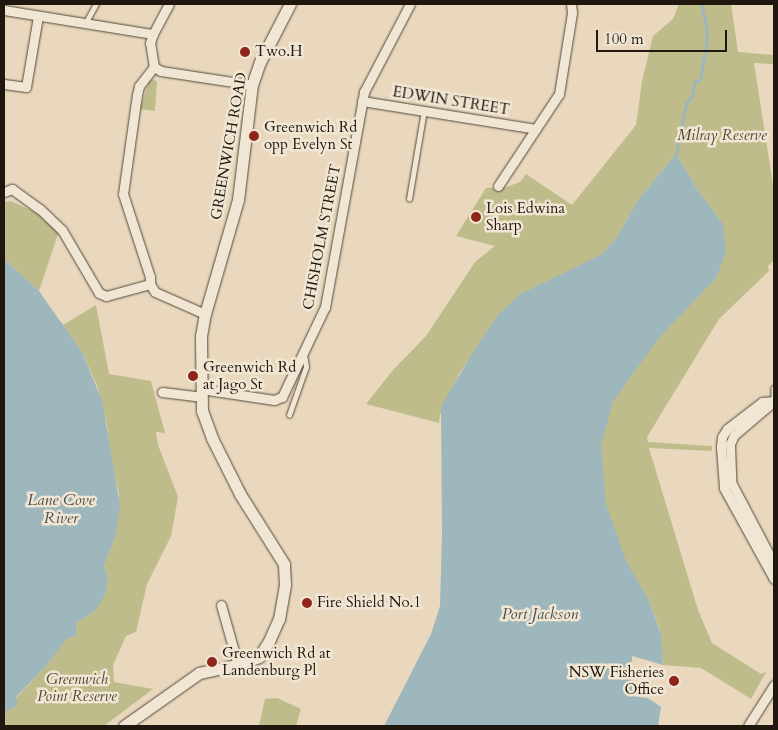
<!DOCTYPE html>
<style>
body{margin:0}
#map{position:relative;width:778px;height:730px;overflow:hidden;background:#e9d8bd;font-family:Cardo,serif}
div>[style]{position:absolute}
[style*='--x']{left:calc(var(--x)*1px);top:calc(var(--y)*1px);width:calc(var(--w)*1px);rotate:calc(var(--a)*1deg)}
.green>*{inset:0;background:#bfbc8c}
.water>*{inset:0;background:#9db7bc}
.stream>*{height:2.5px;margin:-1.25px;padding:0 1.25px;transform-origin:1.25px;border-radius:1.25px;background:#9db7bc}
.roads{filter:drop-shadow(0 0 1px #52483a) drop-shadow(0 0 1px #52483a)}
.service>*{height:4.5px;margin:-2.25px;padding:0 2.25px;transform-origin:2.25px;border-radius:2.25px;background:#f1e6d4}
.minor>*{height:9px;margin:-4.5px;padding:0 4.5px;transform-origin:4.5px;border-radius:4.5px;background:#f1e6d4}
.tertiary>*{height:11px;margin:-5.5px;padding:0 5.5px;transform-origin:5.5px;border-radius:5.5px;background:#f1e6d4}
.dots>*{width:14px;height:14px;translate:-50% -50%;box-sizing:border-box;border:2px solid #f1e6d4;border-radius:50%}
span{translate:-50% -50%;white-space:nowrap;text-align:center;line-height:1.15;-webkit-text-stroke:5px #f1e6d4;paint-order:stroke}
.poi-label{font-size:15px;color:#20180e}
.left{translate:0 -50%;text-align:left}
.right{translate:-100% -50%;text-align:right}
.street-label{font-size:15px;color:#20180e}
.park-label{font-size:15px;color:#504934;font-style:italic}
.water-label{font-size:16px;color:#4c504b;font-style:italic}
.frame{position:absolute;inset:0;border:5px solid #20180e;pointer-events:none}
.scale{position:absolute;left:596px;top:30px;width:131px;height:22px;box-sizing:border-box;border:2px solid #20180e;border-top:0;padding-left:6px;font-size:15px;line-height:18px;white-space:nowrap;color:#20180e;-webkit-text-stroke:4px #f1e6d4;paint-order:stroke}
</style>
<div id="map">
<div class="green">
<i style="clip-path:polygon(679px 4px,731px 4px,738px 52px,774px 55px,774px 64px,754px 63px,774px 191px,774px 260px,768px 266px,769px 271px,719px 319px,647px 437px,648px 442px,712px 446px,712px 451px,649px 448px,698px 610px,712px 643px,761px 674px,766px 672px,751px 699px,701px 668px,663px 665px,660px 630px,648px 598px,629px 571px,593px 470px,615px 385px,720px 220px,699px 192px,676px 154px,637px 201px,617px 237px,602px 255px,498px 315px,459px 374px,440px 415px,439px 423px,366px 404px,393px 370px,426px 336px,475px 262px,495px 246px,456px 236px,486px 188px,507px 187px,520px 182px,526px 174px,572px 205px,636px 125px,642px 81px,653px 36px,673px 19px)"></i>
<i style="clip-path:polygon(153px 79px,157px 82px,155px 111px,140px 109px,149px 81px)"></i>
<i style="clip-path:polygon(11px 201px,39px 214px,59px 231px,39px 291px,4px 259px,4px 202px)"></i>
<i style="clip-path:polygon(96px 305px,109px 374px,151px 381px,165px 433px,156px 432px,158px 445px,178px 497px,171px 536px,147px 584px,136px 632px,126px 636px,113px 665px,114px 682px,153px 689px,104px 726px,4px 726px,4px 713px,12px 708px,16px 698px,46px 666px,76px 623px,95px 611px,108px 578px,104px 566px,116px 534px,119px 493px,111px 460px,107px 425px,98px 388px,82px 352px,63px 325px)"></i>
<i style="clip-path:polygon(277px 698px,301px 709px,296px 726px,259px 726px,265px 699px)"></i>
</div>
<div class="water">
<i style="clip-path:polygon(676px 154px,699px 192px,723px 224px,726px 252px,716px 278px,657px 340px,613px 402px,601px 445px,606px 504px,627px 563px,648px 598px,661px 634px,663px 665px,632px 656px,632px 696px,648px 698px,661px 707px,658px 726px,384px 726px,431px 634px,440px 606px,442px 534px,441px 407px,474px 350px,498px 315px,519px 295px,602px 254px,617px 237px,637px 201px)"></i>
<i style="clip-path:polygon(4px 259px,39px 291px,82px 352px,102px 400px,120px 505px,116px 534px,104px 566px,108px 578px,105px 595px,95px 611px,76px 623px,76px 636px,67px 638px,46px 666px,16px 697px,18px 704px,4px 713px)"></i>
</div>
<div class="stream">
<i style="--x:676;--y:154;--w:51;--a:-78.7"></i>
<i style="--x:686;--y:104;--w:10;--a:-53"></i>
<i style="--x:692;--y:96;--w:15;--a:-79"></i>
<i style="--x:695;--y:81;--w:5;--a:-11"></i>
<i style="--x:700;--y:80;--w:40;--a:-80"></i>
<i style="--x:707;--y:41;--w:15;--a:-94"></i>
<i style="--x:706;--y:26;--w:23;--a:-103"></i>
</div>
<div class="roads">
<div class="service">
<i style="--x:86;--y:22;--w:21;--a:-61"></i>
<i style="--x:409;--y:199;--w:90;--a:-80.4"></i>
<i style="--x:774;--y:388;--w:10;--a:90"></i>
<i style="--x:289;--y:415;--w:51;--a:-70.5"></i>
<i style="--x:306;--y:367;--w:12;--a:-99"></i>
</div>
<div class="minor">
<i style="--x:4;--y:10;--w:151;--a:9.2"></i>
<i style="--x:154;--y:67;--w:8;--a:30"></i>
<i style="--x:161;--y:71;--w:92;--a:8.7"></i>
<i style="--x:4;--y:84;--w:22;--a:8"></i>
<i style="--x:26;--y:87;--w:72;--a:-80.4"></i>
<i style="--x:362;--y:101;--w:176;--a:9.1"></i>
<i style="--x:498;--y:186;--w:110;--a:-56.5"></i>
<i style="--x:559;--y:94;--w:82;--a:-80.9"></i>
<i style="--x:572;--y:13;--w:9;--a:-96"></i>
<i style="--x:4;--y:192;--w:9;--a:-21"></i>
<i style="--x:12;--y:189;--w:34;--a:36"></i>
<i style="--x:40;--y:209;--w:30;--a:44"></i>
<i style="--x:62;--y:230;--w:73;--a:59.6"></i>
<i style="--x:99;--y:293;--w:8;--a:23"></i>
<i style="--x:106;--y:296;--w:46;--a:-15.3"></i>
<i style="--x:150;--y:284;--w:9;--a:58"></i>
<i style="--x:155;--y:292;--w:55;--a:23.7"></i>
<i style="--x:150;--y:284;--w:7;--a:-90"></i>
<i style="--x:150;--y:277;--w:87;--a:-108"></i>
<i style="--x:123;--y:194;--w:100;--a:-82"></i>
<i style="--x:137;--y:95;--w:9;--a:-77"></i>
<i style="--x:139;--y:86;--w:24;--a:-52"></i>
<i style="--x:154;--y:67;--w:24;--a:-99"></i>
<i style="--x:150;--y:43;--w:9;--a:-72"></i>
<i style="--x:153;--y:34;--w:34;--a:-62"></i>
<i style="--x:201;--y:389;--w:74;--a:8.6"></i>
<i style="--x:274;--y:400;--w:9;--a:-21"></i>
<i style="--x:282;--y:397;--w:100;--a:-64.5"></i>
<i style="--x:325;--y:307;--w:219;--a:-79.7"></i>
<i style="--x:364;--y:92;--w:99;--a:-62.4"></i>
<i style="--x:162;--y:392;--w:39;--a:7"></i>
<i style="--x:774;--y:401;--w:12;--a:175"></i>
<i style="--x:762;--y:402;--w:44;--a:142.4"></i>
<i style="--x:727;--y:429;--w:9;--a:122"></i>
<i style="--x:722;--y:437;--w:10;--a:96"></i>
<i style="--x:721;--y:447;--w:41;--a:85.8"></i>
<i style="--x:724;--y:488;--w:104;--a:61.2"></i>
<i style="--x:774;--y:401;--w:52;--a:139.6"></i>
<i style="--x:734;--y:435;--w:10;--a:114"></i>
<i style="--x:730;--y:444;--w:38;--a:88"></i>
<i style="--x:731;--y:482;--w:93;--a:62.3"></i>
<i style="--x:221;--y:605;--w:62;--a:74.2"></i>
<i style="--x:748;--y:726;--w:49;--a:-57.6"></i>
</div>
<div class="tertiary">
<i style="--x:124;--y:726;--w:92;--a:-35.2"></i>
<i style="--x:199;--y:673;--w:40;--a:-12"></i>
<i style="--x:238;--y:665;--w:22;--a:-21"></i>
<i style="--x:259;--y:657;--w:19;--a:-58"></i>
<i style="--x:269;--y:641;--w:24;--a:-66"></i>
<i style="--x:279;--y:619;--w:35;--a:-80"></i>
<i style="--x:285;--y:585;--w:21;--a:-93"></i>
<i style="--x:284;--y:564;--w:83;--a:-122.2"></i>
<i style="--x:240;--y:494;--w:63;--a:-116.6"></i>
<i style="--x:212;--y:438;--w:29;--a:-110"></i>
<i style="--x:202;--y:411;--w:75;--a:-90.8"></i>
<i style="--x:201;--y:336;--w:22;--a:-80"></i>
<i style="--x:205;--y:314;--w:119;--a:-73.9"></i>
<i style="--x:238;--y:200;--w:116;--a:-83.1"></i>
<i style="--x:252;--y:85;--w:24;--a:-71"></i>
<i style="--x:260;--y:62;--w:65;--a:-62.7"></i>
</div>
</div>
<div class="dots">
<i style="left:245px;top:52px;background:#8f2418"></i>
<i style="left:254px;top:136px;background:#8f2418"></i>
<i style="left:476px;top:217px;background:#8f2418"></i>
<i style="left:193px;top:376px;background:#8f2418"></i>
<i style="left:307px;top:603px;background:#8f2418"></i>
<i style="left:212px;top:662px;background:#8f2418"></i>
<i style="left:674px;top:681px;background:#8f2418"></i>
</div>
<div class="poi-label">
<span class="left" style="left:255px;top:52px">Two.H</span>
<span class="left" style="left:264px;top:136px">Greenwich Rd<br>opp Evelyn St</span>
<span class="left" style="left:486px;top:217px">Lois Edwina<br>Sharp</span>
<span class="left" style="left:203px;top:376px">Greenwich Rd<br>at Jago St</span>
<span class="left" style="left:317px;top:603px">Fire Shield No.1</span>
<span class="left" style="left:222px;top:662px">Greenwich Rd at<br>Landenburg Pl</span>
<span class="right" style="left:664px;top:681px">NSW Fisheries<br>Office</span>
</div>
<div class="street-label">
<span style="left:451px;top:101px;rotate:9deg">EDWIN STREET</span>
<span style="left:229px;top:146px;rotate:-80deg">GREENWICH ROAD</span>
<span style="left:322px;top:237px;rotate:-79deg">CHISHOLM STREET</span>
</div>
<div class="park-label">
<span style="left:722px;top:136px">Milray Reserve</span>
<span style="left:77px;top:688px">Greenwich<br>Point Reserve</span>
</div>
<div class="water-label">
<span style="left:61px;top:509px">Lane Cove<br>River</span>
<span style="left:540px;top:614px">Port Jackson</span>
</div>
<div class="frame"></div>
<div class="scale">100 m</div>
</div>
